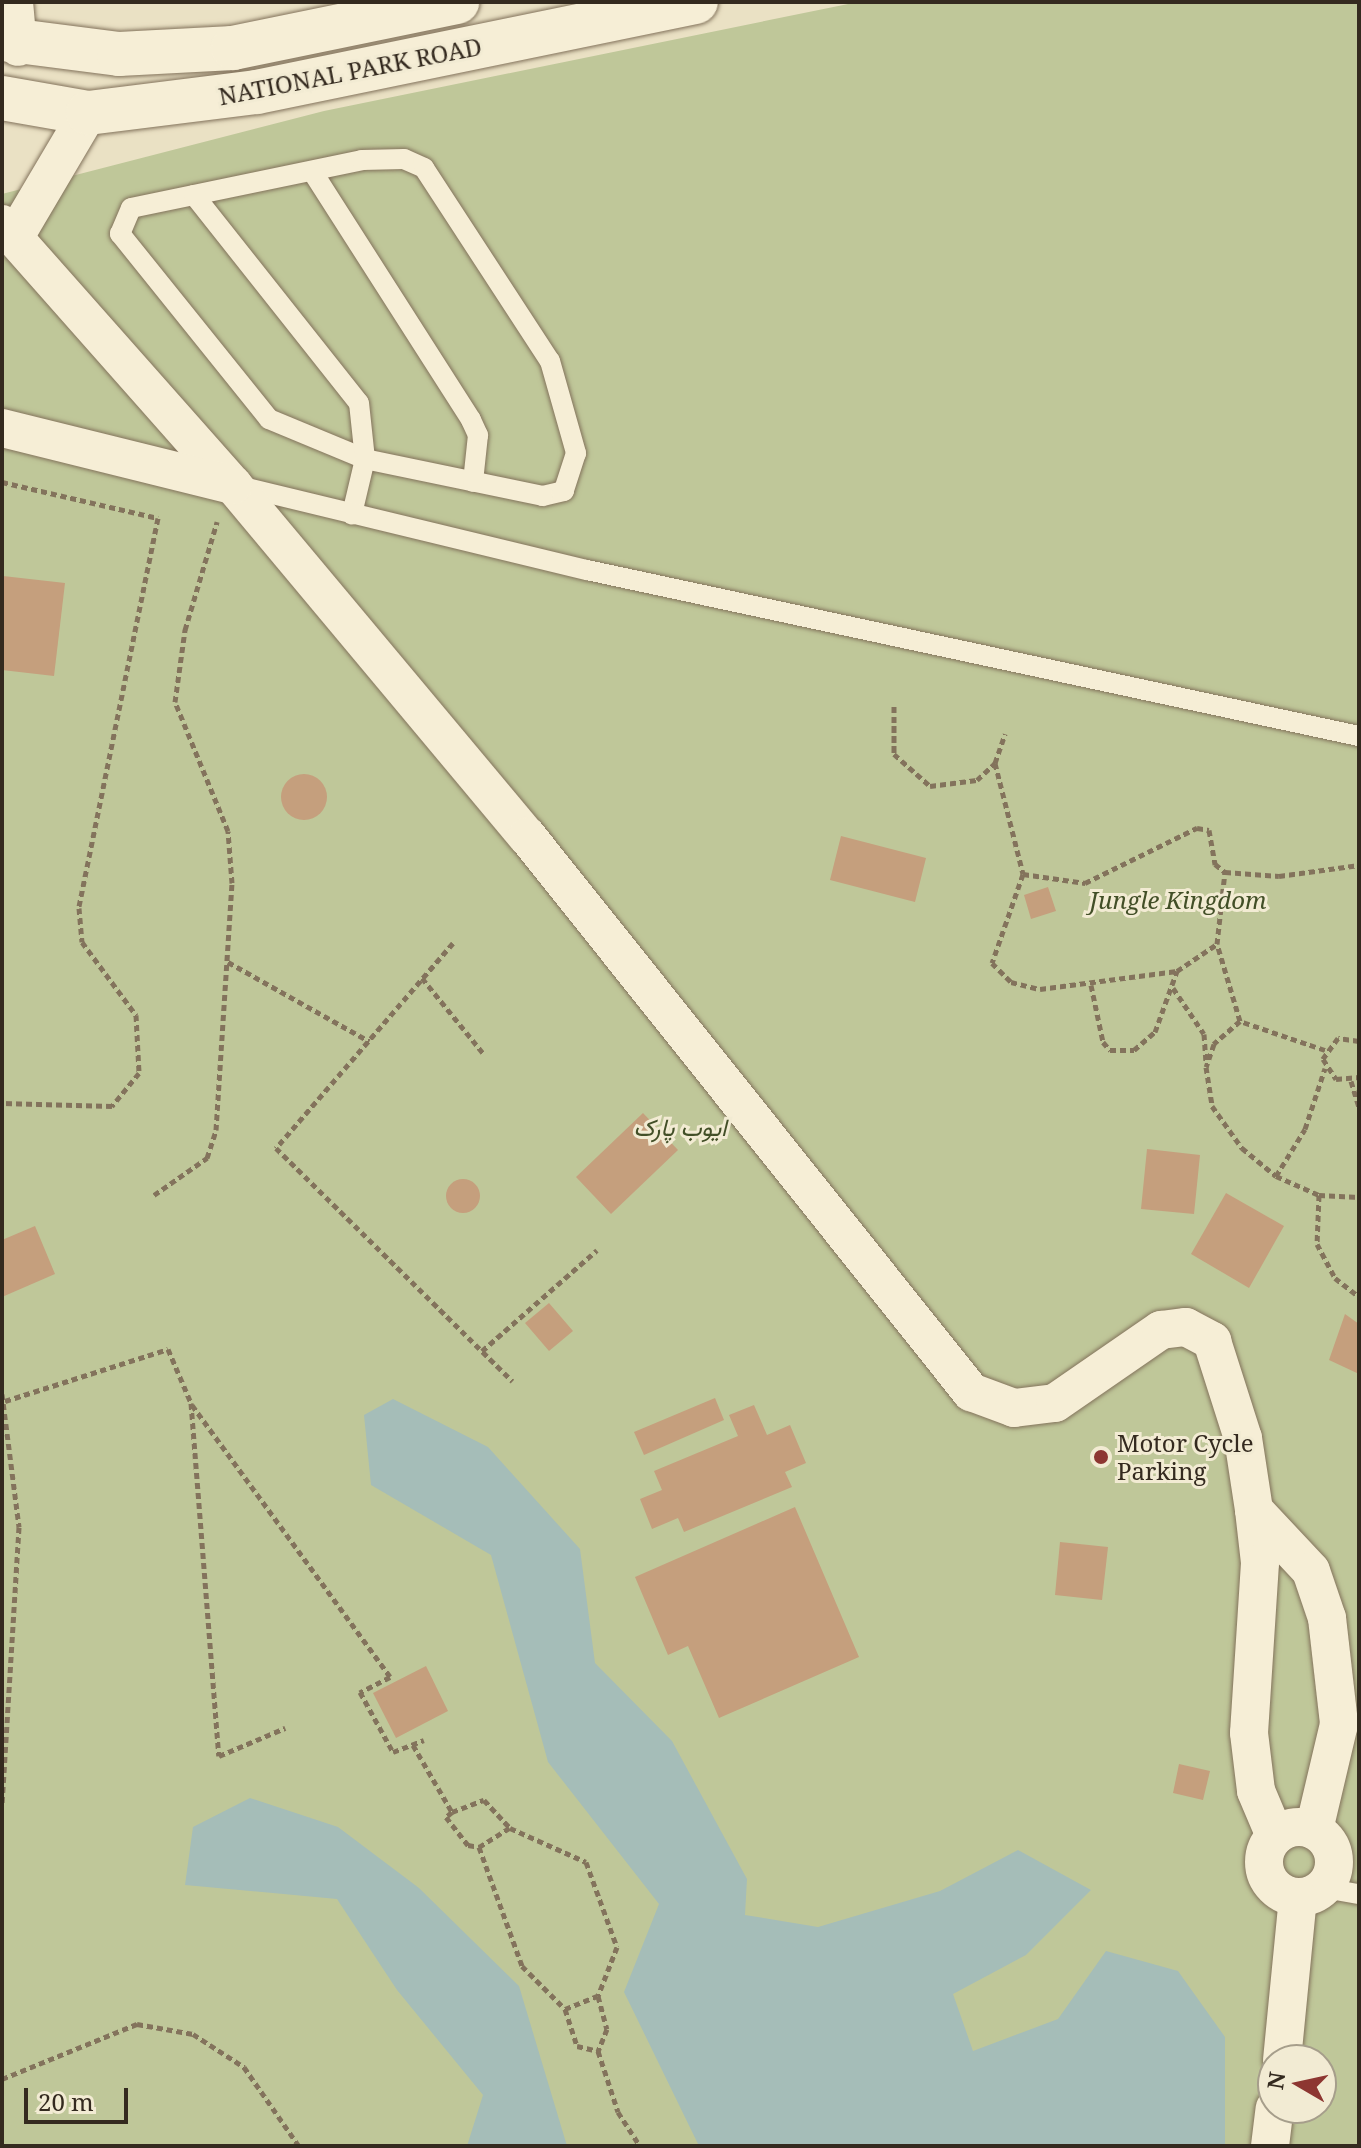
<!DOCTYPE html>
<meta charset="utf-8">
<style>
body{margin:0}
#map{position:relative;width:1361px;height:2148px;overflow:hidden;background:#eae1c4;font-family:"Noto Serif",Vazirmatn,serif}
div>[style]{position:absolute}
[style*='--x']{left:calc(var(--x)*1px);top:calc(var(--y)*1px);width:calc(var(--w)*1px);rotate:calc(var(--a)*1deg)}
.green>*{inset:0;background:#bfc799}
.water>*{inset:0;background:#a5bdb8}
.building>*{inset:0;background:#c59f7d}
.round{border-radius:50%}
.path>*{height:5px;margin-top:-2.5px;transform-origin:0;background:repeating-linear-gradient(90deg,#83735c 0 6px,transparent 0 10px)}
.roads{filter:drop-shadow(0 0 2px #83735c) drop-shadow(0 0 2px #83735c)}
.service>*{height:20px;margin:-10px;padding:0 10px;transform-origin:10px;border-radius:10px;background:#f6eed6}
.minor>*{height:38px;margin:-19px;padding:0 19px;transform-origin:19px;border-radius:19px;background:#f6eed6}
.minor>.ring{margin:-19px;padding:0;box-sizing:content-box;background:none;border:38px solid #f6eed6;border-radius:50%}
.secondary>*{height:44px;margin:-22px;padding:0 22px;transform-origin:22px;border-radius:22px;background:#f6eed6}
.dots>*{width:22px;height:22px;translate:-50% -50%;box-sizing:border-box;border:4px solid #f2ebd3;border-radius:50%}
span{translate:-50% -50%;white-space:nowrap;text-align:center;line-height:1.15;-webkit-text-stroke:6px #f2ebd3;paint-order:stroke}
.street-label{font-size:24px;color:#342a1f}
.park-label{font-size:24px;color:#424f27;font-style:italic}
.poi-label{font-size:24px;color:#342a1f}
.left{translate:0 -50%;text-align:left}
.frame{position:absolute;inset:0;border:4px solid #342a1f;pointer-events:none}
.north{position:absolute;left:1257px;top:2044px;width:80px;height:80px;box-sizing:border-box;background:#f2ebd3;border:2px solid #a69e8b;border-radius:50%;rotate:279deg;font-size:22px;font-weight:700;line-height:32px;text-align:center;color:#342a1f}
.north::after{content:'';display:block;margin:auto;width:28px;height:36px;background:#8d3631;clip-path:polygon(50% 0,100% 100%,50% 72%,0 100%)}
.scale{position:absolute;left:24px;top:2088px;width:104px;height:36px;box-sizing:border-box;border:4px solid #342a1f;border-top:0;padding-left:10px;font-size:24px;line-height:28px;white-space:nowrap;color:#342a1f;-webkit-text-stroke:6px #f2ebd3;paint-order:stroke}
</style>
<div id="map">
<div class="green">
<i style="clip-path:polygon(evenodd,858px 2px,1359px 2px,1359px 2146px,2px 2146px,2px 194px,324px 111px,858px 2px,1273px 2060px,1321px 2060px,1321px 2108px,1273px 2108px,1273px 2060px)"></i>
</div>
<div class="water">
<i style="clip-path:polygon(393px 1399px,488px 1447px,580px 1549px,595px 1663px,672px 1741px,747px 1879px,745px 1915px,818px 1927px,940px 1891px,1018px 1850px,1091px 1890px,1026px 1955px,953px 1994px,973px 2051px,1058px 2019px,1106px 1951px,1178px 1971px,1225px 2037px,1225px 2146px,699px 2146px,624px 1992px,659px 1904px,548px 1762px,491px 1555px,371px 1485px,364px 1415px)"></i>
<i style="clip-path:polygon(250px 1798px,338px 1827px,419px 1888px,519px 1986px,567px 2146px,467px 2146px,483px 2095px,397px 1990px,337px 1899px,185px 1885px,193px 1827px)"></i>
</div>
<div class="building">
<i style="clip-path:polygon(3px 576px,65px 583px,54px 676px,2px 670px)"></i>
<i class="round" style="left:281px;top:774px;width:46px;height:46px"></i>
<i style="clip-path:polygon(841px 836px,926px 858px,915px 902px,830px 880px)"></i>
<i style="clip-path:polygon(1048px 887px,1056px 911px,1031px 919px,1024px 895px)"></i>
<i style="clip-path:polygon(643px 1113px,678px 1150px,611px 1214px,576px 1177px)"></i>
<i style="clip-path:polygon(1147px 1149px,1200px 1155px,1194px 1214px,1141px 1209px)"></i>
<i class="round" style="left:446px;top:1179px;width:34px;height:34px"></i>
<i style="clip-path:polygon(1226px 1193px,1284px 1226px,1249px 1288px,1191px 1254px)"></i>
<i style="clip-path:polygon(35px 1226px,55px 1274px,2px 1297px,2px 1240px)"></i>
<i style="clip-path:polygon(549px 1303px,573px 1331px,549px 1351px,525px 1323px)"></i>
<i style="clip-path:polygon(1345px 1314px,1359px 1324px,1359px 1374px,1329px 1360px)"></i>
<i style="clip-path:polygon(715px 1398px,724px 1420px,644px 1455px,634px 1432px)"></i>
<i style="clip-path:polygon(754px 1405px,767px 1435px,790px 1425px,806px 1463px,785px 1472px,792px 1487px,684px 1532px,678px 1518px,652px 1529px,640px 1499px,662px 1490px,654px 1471px,738px 1436px,729px 1415px)"></i>
<i style="clip-path:polygon(795px 1507px,859px 1657px,719px 1718px,688px 1646px,668px 1655px,635px 1577px)"></i>
<i style="clip-path:polygon(1060px 1542px,1108px 1547px,1102px 1600px,1055px 1595px)"></i>
<i style="clip-path:polygon(426px 1666px,448px 1711px,396px 1738px,373px 1693px)"></i>
<i style="clip-path:polygon(1179px 1764px,1210px 1771px,1203px 1800px,1173px 1793px)"></i>
</div>
<div class="path">
<i style="--x:2;--y:482;--w:160;--a:13"></i>
<i style="--x:158;--y:518;--w:398;--a:101.5"></i>
<i style="--x:79;--y:908;--w:34;--a:85"></i>
<i style="--x:82;--y:942;--w:91;--a:53.5"></i>
<i style="--x:136;--y:1015;--w:58;--a:87"></i>
<i style="--x:139;--y:1073;--w:43;--a:129.3"></i>
<i style="--x:112;--y:1106;--w:110;--a:-178.4"></i>
<i style="--x:894;--y:706;--w:48;--a:90"></i>
<i style="--x:894;--y:754;--w:48;--a:41.6"></i>
<i style="--x:930;--y:786;--w:47;--a:-7.3"></i>
<i style="--x:977;--y:780;--w:25;--a:-43"></i>
<i style="--x:995;--y:763;--w:31;--a:-71"></i>
<i style="--x:995;--y:763;--w:114;--a:75.8"></i>
<i style="--x:1023;--y:874;--w:94;--a:109.2"></i>
<i style="--x:992;--y:963;--w:27;--a:45"></i>
<i style="--x:1011;--y:982;--w:30;--a:14"></i>
<i style="--x:1040;--y:989;--w:138;--a:-7.5"></i>
<i style="--x:1177;--y:971;--w:48;--a:-34"></i>
<i style="--x:1023;--y:874;--w:63;--a:8.3"></i>
<i style="--x:1085;--y:883;--w:125;--a:-26.2"></i>
<i style="--x:1197;--y:828;--w:12;--a:9"></i>
<i style="--x:1209;--y:830;--w:35;--a:80"></i>
<i style="--x:1215;--y:864;--w:13;--a:39"></i>
<i style="--x:453;--y:943;--w:271;--a:130.8"></i>
<i style="--x:276;--y:1148;--w:332;--a:44.6"></i>
<i style="--x:228;--y:962;--w:162;--a:29.3"></i>
<i style="--x:422;--y:978;--w:97;--a:50.9"></i>
<i style="--x:1091;--y:985;--w:58;--a:78.1"></i>
<i style="--x:1103;--y:1042;--w:11;--a:49"></i>
<i style="--x:1110;--y:1050;--w:24;--a:0"></i>
<i style="--x:1134;--y:1050;--w:28;--a:-41"></i>
<i style="--x:1155;--y:1032;--w:65;--a:-70.2"></i>
<i style="--x:1173;--y:988;--w:55;--a:56"></i>
<i style="--x:1204;--y:1034;--w:30;--a:86"></i>
<i style="--x:1240;--y:1021;--w:35;--a:139"></i>
<i style="--x:1214;--y:1044;--w:24;--a:109"></i>
<i style="--x:1206;--y:1067;--w:39;--a:81"></i>
<i style="--x:1212;--y:1106;--w:52;--a:54.5"></i>
<i style="--x:1242;--y:1148;--w:44;--a:39.5"></i>
<i style="--x:1276;--y:1176;--w:47;--a:23.8"></i>
<i style="--x:1319;--y:1195;--w:40;--a:2.9"></i>
<i style="--x:1359;--y:1041;--w:21;--a:-172"></i>
<i style="--x:1338;--y:1038;--w:26;--a:126"></i>
<i style="--x:1323;--y:1059;--w:24;--a:57"></i>
<i style="--x:1336;--y:1079;--w:23;--a:-5"></i>
<i style="--x:1325;--y:1050;--w:90;--a:-161.2"></i>
<i style="--x:1240;--y:1021;--w:80;--a:-106.6"></i>
<i style="--x:1217;--y:944;--w:72;--a:-83.7"></i>
<i style="--x:1225;--y:872;--w:54;--a:4.2"></i>
<i style="--x:1279;--y:876;--w:81;--a:-7.8"></i>
<i style="--x:1351;--y:1081;--w:28;--a:73"></i>
<i style="--x:1276;--y:1176;--w:55;--a:-58.3"></i>
<i style="--x:1305;--y:1129;--w:64;--a:-71.8"></i>
<i style="--x:154;--y:1195;--w:65;--a:-34.9"></i>
<i style="--x:207;--y:1158;--w:29;--a:-72"></i>
<i style="--x:216;--y:1130;--w:248;--a:-86.3"></i>
<i style="--x:232;--y:883;--w:52;--a:-94.4"></i>
<i style="--x:228;--y:831;--w:139;--a:-112.3"></i>
<i style="--x:175;--y:702;--w:73;--a:-82.1"></i>
<i style="--x:185;--y:630;--w:113;--a:-73.5"></i>
<i style="--x:1319;--y:1195;--w:49;--a:92.3"></i>
<i style="--x:1317;--y:1244;--w:38;--a:62"></i>
<i style="--x:1335;--y:1278;--w:31;--a:38"></i>
<i style="--x:482;--y:1351;--w:153;--a:-41.3"></i>
<i style="--x:2;--y:1394;--w:134;--a:82.7"></i>
<i style="--x:19;--y:1527;--w:277;--a:93.5"></i>
<i style="--x:5;--y:1401;--w:171;--a:-17.7"></i>
<i style="--x:168;--y:1349;--w:59;--a:66.9"></i>
<i style="--x:191;--y:1403;--w:354;--a:85.5"></i>
<i style="--x:219;--y:1756;--w:72;--a:-23"></i>
<i style="--x:192;--y:1405;--w:336;--a:53.9"></i>
<i style="--x:390;--y:1677;--w:34;--a:153"></i>
<i style="--x:360;--y:1692;--w:68;--a:61.2"></i>
<i style="--x:393;--y:1752;--w:33;--a:-21"></i>
<i style="--x:413;--y:1745;--w:78;--a:59.8"></i>
<i style="--x:452;--y:1812;--w:8;--a:140"></i>
<i style="--x:446;--y:1817;--w:36;--a:52"></i>
<i style="--x:468;--y:1845;--w:11;--a:10"></i>
<i style="--x:479;--y:1847;--w:127;--a:70.1"></i>
<i style="--x:522;--y:1966;--w:61;--a:45"></i>
<i style="--x:565;--y:2009;--w:39;--a:72"></i>
<i style="--x:577;--y:2046;--w:22;--a:13"></i>
<i style="--x:598;--y:2051;--w:64;--a:71.8"></i>
<i style="--x:618;--y:2112;--w:40;--a:57.1"></i>
<i style="--x:452;--y:1812;--w:34;--a:-21"></i>
<i style="--x:484;--y:1800;--w:38;--a:47"></i>
<i style="--x:479;--y:1847;--w:36;--a:-32"></i>
<i style="--x:510;--y:1828;--w:83;--a:24.1"></i>
<i style="--x:586;--y:1862;--w:90;--a:70"></i>
<i style="--x:617;--y:1947;--w:53;--a:111.2"></i>
<i style="--x:598;--y:1996;--w:34;--a:75"></i>
<i style="--x:607;--y:2029;--w:24;--a:112"></i>
<i style="--x:565;--y:2009;--w:35;--a:-22"></i>
<i style="--x:2;--y:2079;--w:146;--a:-22.2"></i>
<i style="--x:137;--y:2024;--w:57;--a:10.1"></i>
<i style="--x:193;--y:2034;--w:61;--a:32.9"></i>
<i style="--x:244;--y:2067;--w:96;--a:55.2"></i>
</div>
<div class="roads">
<div class="service">
<i style="--x:404;--y:159;--w:22;--a:24"></i>
<i style="--x:424;--y:168;--w:230;--a:56.9"></i>
<i style="--x:550;--y:361;--w:96;--a:74.2"></i>
<i style="--x:576;--y:453;--w:40;--a:108"></i>
<i style="--x:564;--y:491;--w:22;--a:167"></i>
<i style="--x:543;--y:496;--w:182;--a:-168.3"></i>
<i style="--x:365;--y:459;--w:104;--a:-157.4"></i>
<i style="--x:269;--y:419;--w:238;--a:-128.8"></i>
<i style="--x:120;--y:234;--w:28;--a:-67"></i>
<i style="--x:131;--y:208;--w:236;--a:-11.7"></i>
<i style="--x:362;--y:160;--w:42;--a:-1.4"></i>
<i style="--x:312;--y:171;--w:295;--a:57.4"></i>
<i style="--x:471;--y:420;--w:17;--a:65"></i>
<i style="--x:478;--y:435;--w:47;--a:96.1"></i>
<i style="--x:194;--y:195;--w:265;--a:51.6"></i>
<i style="--x:359;--y:403;--w:56;--a:83.9"></i>
<i style="--x:365;--y:459;--w:57;--a:103.3"></i>
<i style="--x:239;--y:486;--w:358;--a:13.6"></i>
<i style="--x:587;--y:570;--w:790;--a:12.14"></i>
<i style="--x:1324;--y:1888;--w:36;--a:10"></i>
</div>
<div class="minor">
<i style="--x:14;--y:2;--w:45;--a:84.9"></i>
<i style="--x:2;--y:224;--w:349;--a:48.5"></i>
<i style="--x:233;--y:485;--w:458;--a:50.1"></i>
<i style="--x:527;--y:836;--w:712;--a:51.39"></i>
<i style="--x:971;--y:1392;--w:46;--a:20.4"></i>
<i style="--x:1014;--y:1408;--w:41;--a:-7"></i>
<i style="--x:1055;--y:1403;--w:129;--a:-34.6"></i>
<i style="--x:1161;--y:1330;--w:25;--a:-7"></i>
<i style="--x:1186;--y:1327;--w:30;--a:28"></i>
<i style="--x:1212;--y:1341;--w:102;--a:72.3"></i>
<i style="--x:1243;--y:1438;--w:73;--a:81.3"></i>
<i style="--x:1254;--y:1510;--w:53;--a:83.5"></i>
<i style="--x:1260;--y:1563;--w:170;--a:93.7"></i>
<i style="--x:1249;--y:1733;--w:58;--a:83.1"></i>
<i style="--x:1256;--y:1791;--w:49;--a:67.1"></i>
<i style="--x:14;--y:238;--w:145;--a:-59.4"></i>
<i style="--x:2;--y:428;--w:238;--a:13.9"></i>
<i style="--x:1254;--y:1510;--w:83;--a:46.9"></i>
<i style="--x:1311;--y:1571;--w:50;--a:71.2"></i>
<i style="--x:1327;--y:1618;--w:107;--a:83.5"></i>
<i style="--x:1339;--y:1724;--w:109;--a:103.3"></i>
<i class="ring" style="left:1264px;top:1827px;width:32px;height:32px"></i>
<i style="--x:1282;--y:2060;--w:163;--a:-84.4"></i>
<i style="--x:1270;--y:2146;--w:38;--a:-83"></i>
</div>
<div class="secondary">
<i style="--x:2;--y:39;--w:118;--a:7.3"></i>
<i style="--x:119;--y:54;--w:114;--a:-3"></i>
<i style="--x:233;--y:48;--w:229;--a:-11.6"></i>
<i style="--x:2;--y:98;--w:87;--a:9.9"></i>
<i style="--x:88;--y:113;--w:170;--a:-7.1"></i>
<i style="--x:257;--y:92;--w:448;--a:-11.6"></i>
</div>
</div>
<div class="dots">
<i style="left:1101px;top:1457px;background:#8d3631"></i>
</div>
<div class="street-label">
<span style="left:350px;top:71px;rotate:-11deg">NATIONAL PARK ROAD</span>
</div>
<div class="park-label">
<span style="left:1178px;top:900px">Jungle Kingdom</span>
<span style="left:680px;top:1127px">ایوب پارک</span>
</div>
<div class="poi-label">
<span class="left" style="left:1117px;top:1457px">Motor Cycle<br>Parking</span>
</div>
<div class="frame"></div>
<div class="north">N</div>
<div class="scale">20 m</div>
</div>
